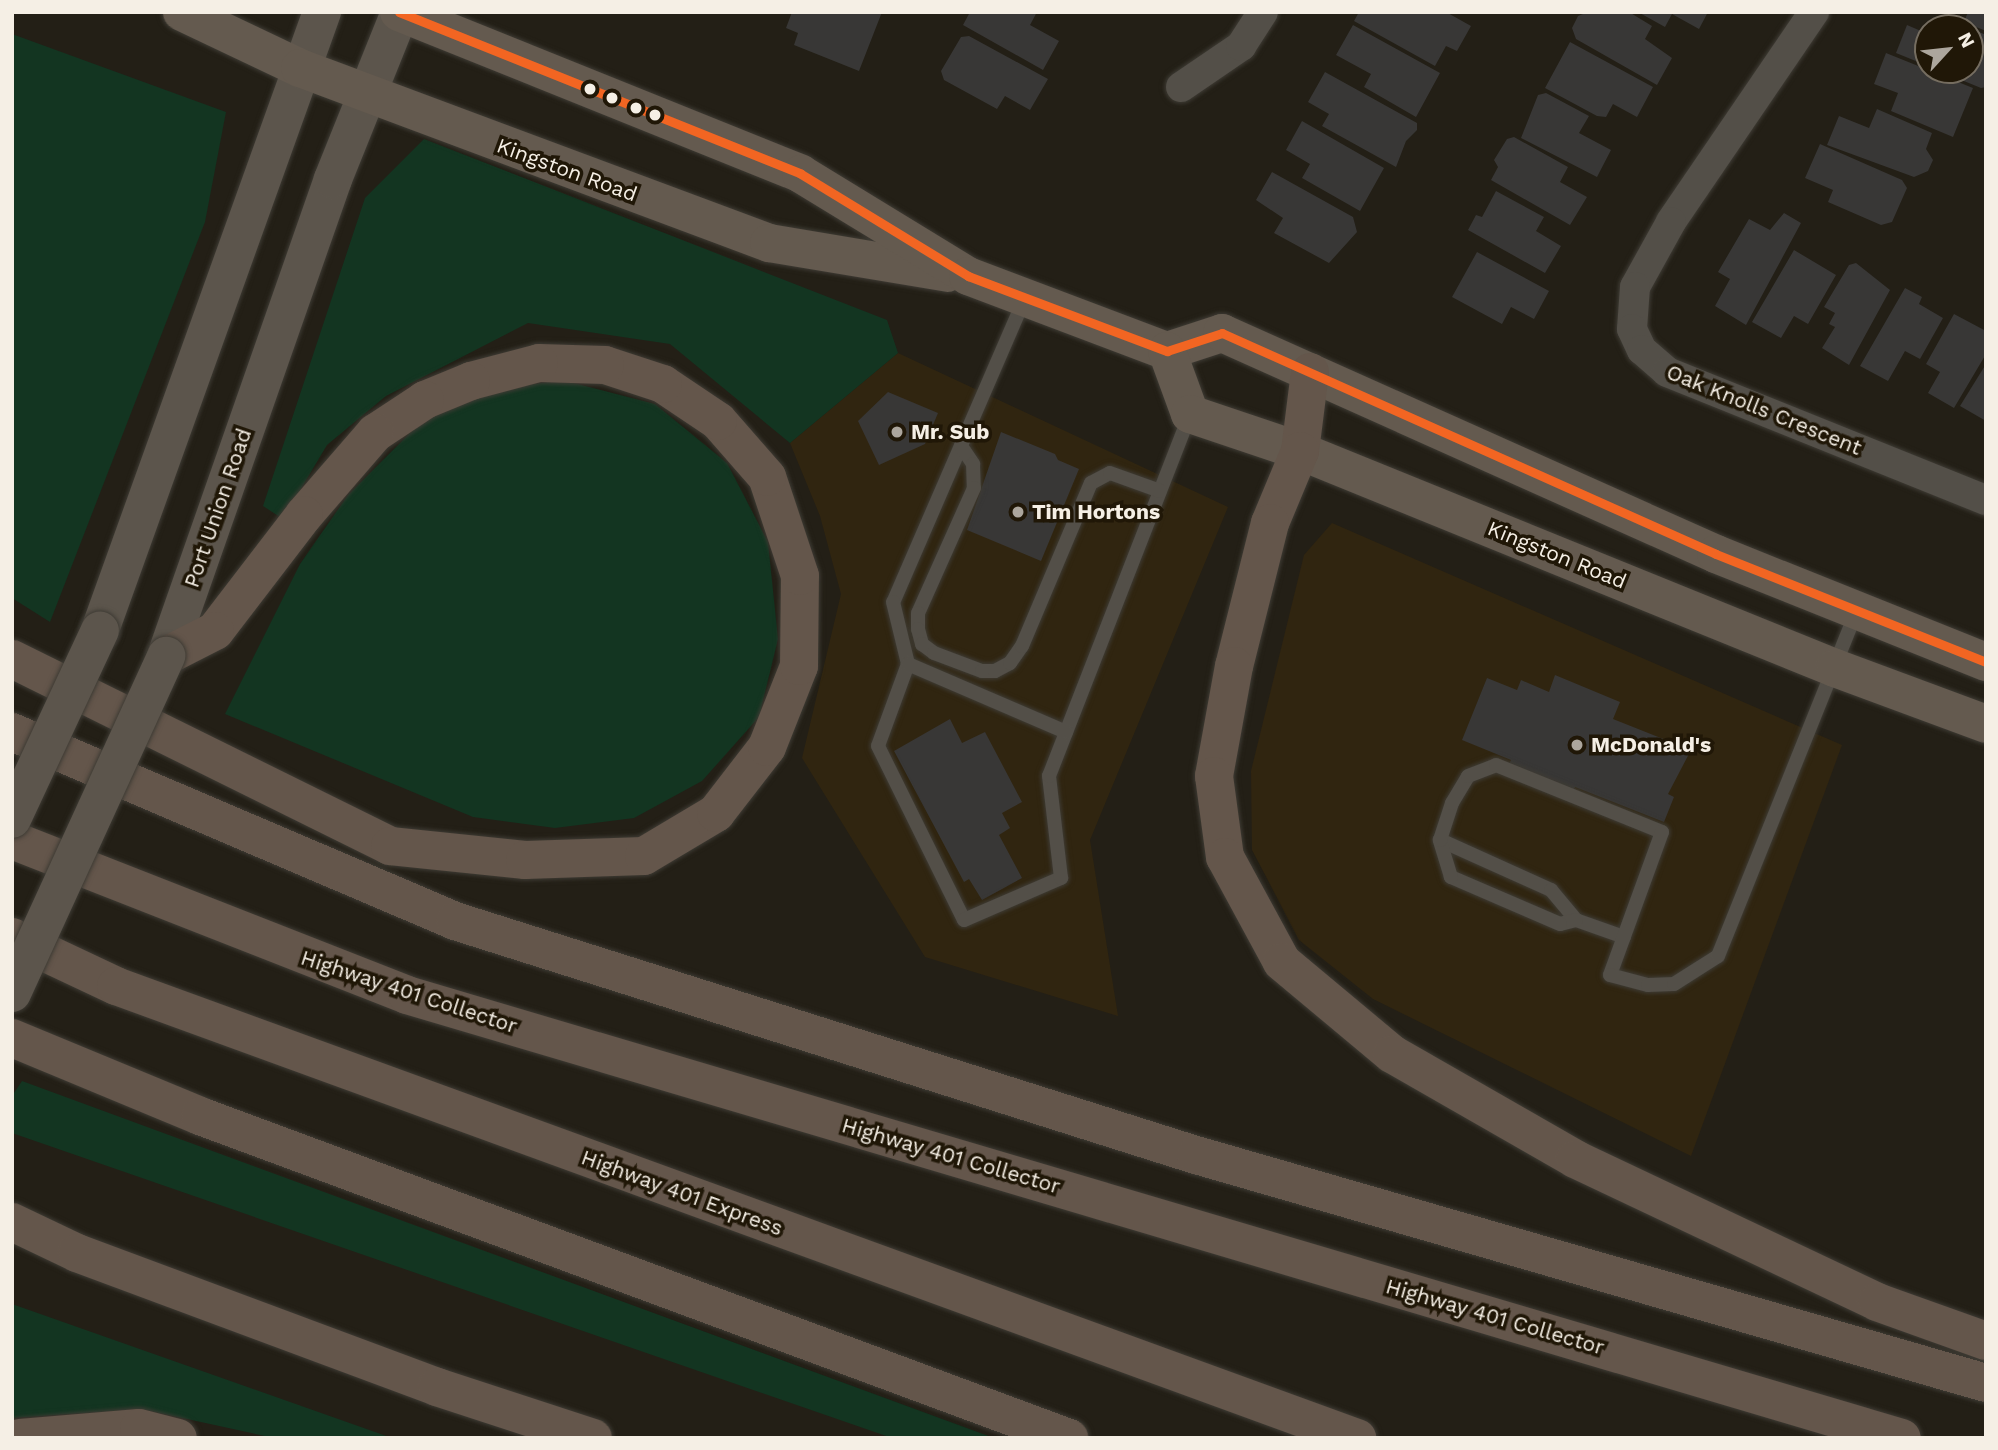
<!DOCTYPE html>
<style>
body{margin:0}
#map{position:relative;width:1998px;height:1450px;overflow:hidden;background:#231f16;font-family:"Work Sans",sans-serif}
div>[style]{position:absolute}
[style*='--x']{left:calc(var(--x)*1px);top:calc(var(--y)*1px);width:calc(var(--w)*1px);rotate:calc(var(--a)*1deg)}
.built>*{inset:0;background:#302510}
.green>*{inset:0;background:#133521}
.building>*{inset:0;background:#383736}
.roads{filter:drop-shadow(0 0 2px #3e3b34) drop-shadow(0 0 2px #3e3b34)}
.lane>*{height:14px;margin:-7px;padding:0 7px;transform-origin:7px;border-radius:7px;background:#534f48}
.street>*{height:30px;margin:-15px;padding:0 15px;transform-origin:15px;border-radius:15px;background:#534f48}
.secondary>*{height:38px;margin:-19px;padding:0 19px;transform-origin:19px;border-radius:19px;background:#5c554c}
.primary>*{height:38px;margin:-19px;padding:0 19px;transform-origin:19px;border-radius:19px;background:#645a4f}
.highway>*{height:38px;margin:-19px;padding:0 19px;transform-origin:19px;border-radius:19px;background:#64564b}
.bridges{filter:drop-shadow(0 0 2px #3e3b34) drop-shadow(0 0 2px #3e3b34)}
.secondary-bridge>*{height:38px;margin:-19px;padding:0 19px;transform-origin:19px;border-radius:19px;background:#5c554c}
.bus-1>*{height:9px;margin:-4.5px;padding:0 4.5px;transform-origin:4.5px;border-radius:4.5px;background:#f26522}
.dots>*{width:19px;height:19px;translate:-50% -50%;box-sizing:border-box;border:4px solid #201707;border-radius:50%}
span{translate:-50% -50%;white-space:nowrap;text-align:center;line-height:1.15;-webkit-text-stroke:7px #201707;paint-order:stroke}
.street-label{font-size:21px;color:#f5efe5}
.poi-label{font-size:21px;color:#f5efe5;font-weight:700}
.left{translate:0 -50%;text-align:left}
.frame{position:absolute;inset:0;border:14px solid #f5efe5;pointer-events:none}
.north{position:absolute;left:1914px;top:14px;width:70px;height:70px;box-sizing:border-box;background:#201707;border:2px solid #756d60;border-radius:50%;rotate:63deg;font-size:19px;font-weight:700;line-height:28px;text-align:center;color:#f5efe5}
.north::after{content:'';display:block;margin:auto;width:24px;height:32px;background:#aca69d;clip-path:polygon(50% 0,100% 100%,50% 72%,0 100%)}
</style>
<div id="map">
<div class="built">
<i style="clip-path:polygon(898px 353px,1228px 507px,1090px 840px,1118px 1016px,925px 957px,802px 758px,841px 594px,820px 516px,790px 443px)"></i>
<i style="clip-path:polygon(1332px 523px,1842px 745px,1691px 1156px,1373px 999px,1299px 940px,1252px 850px,1251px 771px,1304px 555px)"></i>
</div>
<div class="green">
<i style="clip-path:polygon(12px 34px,226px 112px,205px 222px,50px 622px,12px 598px)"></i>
<i style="clip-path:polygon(424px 139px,887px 320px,898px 353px,790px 443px,670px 344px,528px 323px,386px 396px,327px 445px,283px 519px,263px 506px,365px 198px)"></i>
<i style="clip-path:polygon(562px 380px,655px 404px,727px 463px,768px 542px,778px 639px,759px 717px,702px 781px,634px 818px,555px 828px,473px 817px,225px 714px,300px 564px,348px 495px,418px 425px,480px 392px)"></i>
<i style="clip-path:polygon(22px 1081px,994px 1438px,995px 1438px,892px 1438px,12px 1133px,12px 1096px)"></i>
<i style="clip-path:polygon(12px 1304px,392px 1438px,274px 1438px,141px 1409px,12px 1418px)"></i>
</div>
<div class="building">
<i style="clip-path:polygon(792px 12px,882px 12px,859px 71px,794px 45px,798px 33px,786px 28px)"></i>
<i style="clip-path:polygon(970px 12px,1037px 12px,1030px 25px,1059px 41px,1043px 70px,963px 25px)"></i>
<i style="clip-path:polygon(1359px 12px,1446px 12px,1471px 26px,1457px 51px,1446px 46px,1435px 66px,1354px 21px)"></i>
<i style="clip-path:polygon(1588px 12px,1629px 12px,1652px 26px,1645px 39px,1672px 58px,1657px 85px,1576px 39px,1572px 28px,1578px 16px)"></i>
<i style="clip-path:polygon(1638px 12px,1708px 12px,1699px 29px,1672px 14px,1665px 27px)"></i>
<i style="clip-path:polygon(1968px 12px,1986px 12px,1986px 31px,1964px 22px)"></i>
<i style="clip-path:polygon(1946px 18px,1969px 28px,1942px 28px)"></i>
<i style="clip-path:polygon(1353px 25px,1440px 73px,1416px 117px,1364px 87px,1371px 74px,1336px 55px)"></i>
<i style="clip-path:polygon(1907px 25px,1928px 34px,1928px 66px,1896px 53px)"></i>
<i style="clip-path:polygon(1970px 28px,1986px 35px,1986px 87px,1981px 88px,1937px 70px,1970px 70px)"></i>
<i style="clip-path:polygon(969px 36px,1048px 79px,1030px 110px,1005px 96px,997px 109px,944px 80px,941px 71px,961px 37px)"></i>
<i style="clip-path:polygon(1570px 42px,1653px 87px,1637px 117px,1613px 104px,1606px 117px,1597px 116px,1545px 88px)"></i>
<i style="clip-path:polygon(1886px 53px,1973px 88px,1953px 137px,1891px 111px,1898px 93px,1874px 84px)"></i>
<i style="clip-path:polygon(1325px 72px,1417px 123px,1417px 130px,1406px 141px,1396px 167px,1322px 126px,1329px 114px,1308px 102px)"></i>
<i style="clip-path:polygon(1546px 93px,1589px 116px,1579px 133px,1611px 150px,1597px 177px,1521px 138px,1538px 95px)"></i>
<i style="clip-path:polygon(1877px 109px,1932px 133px,1926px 149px,1933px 160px,1928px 171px,1914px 177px,1827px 145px,1839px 116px,1869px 128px)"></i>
<i style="clip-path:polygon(1302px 121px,1384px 168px,1360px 211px,1302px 178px,1310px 164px,1286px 150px)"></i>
<i style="clip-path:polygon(1514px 137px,1568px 167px,1560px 182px,1587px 197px,1570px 225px,1491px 180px,1498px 167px,1494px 160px,1507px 139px)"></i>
<i style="clip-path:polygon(1820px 144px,1902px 180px,1907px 188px,1892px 222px,1881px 225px,1828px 202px,1833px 190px,1805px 178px)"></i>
<i style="clip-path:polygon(1272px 172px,1353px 217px,1357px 232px,1329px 263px,1274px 233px,1283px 218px,1256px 200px)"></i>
<i style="clip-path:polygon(1496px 191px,1544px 217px,1536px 231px,1561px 246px,1545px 273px,1468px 230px,1476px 215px,1482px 217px)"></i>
<i style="clip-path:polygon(1784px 213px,1801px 223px,1746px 325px,1715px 306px,1730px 279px,1718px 272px,1749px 219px,1770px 230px)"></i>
<i style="clip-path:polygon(1794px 250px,1836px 275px,1808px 324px,1794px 316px,1781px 338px,1752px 322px)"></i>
<i style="clip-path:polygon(1477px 252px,1549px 291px,1534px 319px,1511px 307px,1502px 324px,1452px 297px)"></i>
<i style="clip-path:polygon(1856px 263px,1890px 290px,1849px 365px,1822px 348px,1835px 327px,1829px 324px,1835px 313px,1824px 307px,1849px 265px)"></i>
<i style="clip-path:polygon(1905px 288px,1922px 297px,1919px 304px,1943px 318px,1920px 359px,1905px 351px,1888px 381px,1860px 366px)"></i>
<i style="clip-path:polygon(1954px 314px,1986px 331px,1986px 354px,1954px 408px,1928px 393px,1940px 372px,1926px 364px)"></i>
<i style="clip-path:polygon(1986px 364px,1986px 421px,1960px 406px)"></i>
<i style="clip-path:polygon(888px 392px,938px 413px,925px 444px,879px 465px,858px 421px)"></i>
<i style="clip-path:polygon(1001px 432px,1055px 454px,1058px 460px,1079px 469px,1041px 561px,967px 530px)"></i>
<i style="clip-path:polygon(1555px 675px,1620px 702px,1613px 719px,1691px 750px,1668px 794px,1674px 797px,1664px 822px,1575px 787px,1571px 795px,1507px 769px,1511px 760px,1462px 740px,1487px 678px,1517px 690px,1521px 680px,1549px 692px)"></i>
<i style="clip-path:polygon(950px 719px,962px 743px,985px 732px,1022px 802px,1002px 813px,1010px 828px,999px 835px,1022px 878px,982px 900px,969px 879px,964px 882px,894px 751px)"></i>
</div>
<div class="roads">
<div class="lane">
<i style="--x:1024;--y:300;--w:329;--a:113.4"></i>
<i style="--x:893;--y:602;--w:64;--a:76.4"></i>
<i style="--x:908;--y:664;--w:87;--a:110.1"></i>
<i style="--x:878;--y:746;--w:194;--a:63.7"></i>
<i style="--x:964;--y:920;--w:106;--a:-23.4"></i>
<i style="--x:1061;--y:878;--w:103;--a:-96.7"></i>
<i style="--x:1049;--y:776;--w:388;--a:-68.7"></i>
<i style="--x:961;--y:446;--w:22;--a:56"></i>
<i style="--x:973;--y:464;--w:24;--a:88"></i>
<i style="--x:974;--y:488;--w:137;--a:114.1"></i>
<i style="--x:918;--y:613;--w:16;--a:90"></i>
<i style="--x:918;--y:629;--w:16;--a:75"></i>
<i style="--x:922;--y:644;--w:15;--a:37"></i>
<i style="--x:934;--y:653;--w:51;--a:20.6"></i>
<i style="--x:982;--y:671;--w:13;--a:0"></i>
<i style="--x:995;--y:671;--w:17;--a:-28"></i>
<i style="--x:1010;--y:663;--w:21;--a:-55"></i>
<i style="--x:1022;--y:646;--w:177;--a:-67.1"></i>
<i style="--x:1091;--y:483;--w:21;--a:-28"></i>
<i style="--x:1110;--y:473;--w:53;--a:19.8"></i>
<i style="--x:908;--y:664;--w:172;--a:23.3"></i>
<i style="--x:1440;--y:840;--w:122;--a:24.2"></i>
<i style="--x:1551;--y:890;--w:39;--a:50"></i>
<i style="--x:1624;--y:937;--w:51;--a:-160.5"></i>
<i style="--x:1576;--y:920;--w:16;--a:166"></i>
<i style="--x:1560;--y:924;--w:119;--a:-156.7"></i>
<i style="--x:1451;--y:877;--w:39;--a:-107"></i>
<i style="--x:1440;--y:840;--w:39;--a:-72"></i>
<i style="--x:1452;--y:803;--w:31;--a:-59"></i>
<i style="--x:1468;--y:776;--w:30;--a:-21"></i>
<i style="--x:1496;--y:765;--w:179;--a:22"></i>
<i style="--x:1662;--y:832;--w:152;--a:110"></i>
<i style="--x:1610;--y:975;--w:39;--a:15"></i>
<i style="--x:1648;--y:985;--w:26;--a:-2"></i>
<i style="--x:1674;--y:984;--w:52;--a:-32.5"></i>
<i style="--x:1718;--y:956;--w:370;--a:-68.1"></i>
</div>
<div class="street">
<i style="--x:1814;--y:12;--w:254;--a:124.3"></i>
<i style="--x:1671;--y:222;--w:74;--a:119"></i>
<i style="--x:1635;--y:287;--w:42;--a:94.1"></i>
<i style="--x:1632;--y:329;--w:23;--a:65"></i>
<i style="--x:1642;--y:350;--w:33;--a:41"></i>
<i style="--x:1667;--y:372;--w:344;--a:21.9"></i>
<i style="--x:1181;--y:87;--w:73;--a:-34.3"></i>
<i style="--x:1241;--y:46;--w:40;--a:-57.1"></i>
</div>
<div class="secondary">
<i style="--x:100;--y:630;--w:657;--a:-70.24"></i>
<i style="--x:166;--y:656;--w:505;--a:-70.7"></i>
<i style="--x:333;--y:179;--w:180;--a:-68.1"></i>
</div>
<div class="primary">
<i style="--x:182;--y:12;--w:131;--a:25.4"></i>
<i style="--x:300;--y:68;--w:501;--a:20.46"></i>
<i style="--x:769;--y:243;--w:181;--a:9.5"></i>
<i style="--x:399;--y:12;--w:433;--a:21.9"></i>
<i style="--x:801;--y:174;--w:196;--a:31.4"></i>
<i style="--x:968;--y:276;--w:213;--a:20.7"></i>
<i style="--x:1167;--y:351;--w:58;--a:-18.1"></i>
<i style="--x:1222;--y:333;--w:541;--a:24.1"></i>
<i style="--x:1716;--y:554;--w:291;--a:21.8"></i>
<i style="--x:1167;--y:351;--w:67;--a:69.9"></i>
<i style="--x:1190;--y:414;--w:116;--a:18.6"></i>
<i style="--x:1300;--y:451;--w:577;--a:22.08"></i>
<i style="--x:1835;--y:668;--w:161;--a:20.3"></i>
</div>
<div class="highway">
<i style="--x:1310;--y:372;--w:80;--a:97.2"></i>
<i style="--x:1300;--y:451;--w:78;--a:112.6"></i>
<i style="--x:1270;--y:523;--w:147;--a:104.1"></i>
<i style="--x:1234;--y:666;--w:112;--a:100.3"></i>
<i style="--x:1214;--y:776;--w:82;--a:82.3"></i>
<i style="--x:1225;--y:857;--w:119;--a:61.5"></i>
<i style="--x:1282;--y:962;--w:143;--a:39.9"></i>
<i style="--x:1392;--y:1054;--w:211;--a:29.8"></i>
<i style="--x:1575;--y:1159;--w:334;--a:25.3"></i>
<i style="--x:1877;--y:1302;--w:116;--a:19.7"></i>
<i style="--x:12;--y:659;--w:422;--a:26.3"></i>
<i style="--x:390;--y:846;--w:136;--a:5.9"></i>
<i style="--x:525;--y:860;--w:119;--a:-1.9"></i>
<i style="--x:644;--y:856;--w:84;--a:-30.8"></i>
<i style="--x:716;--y:813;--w:83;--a:-52.3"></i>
<i style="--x:767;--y:747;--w:87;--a:-68.4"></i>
<i style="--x:799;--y:666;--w:90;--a:-89.4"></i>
<i style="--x:800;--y:576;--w:104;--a:-108.4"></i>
<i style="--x:767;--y:477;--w:74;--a:-131.2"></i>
<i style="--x:718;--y:421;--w:66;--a:-146.1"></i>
<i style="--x:663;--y:384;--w:61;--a:-161.9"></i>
<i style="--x:605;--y:365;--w:66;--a:-178.3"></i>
<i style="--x:539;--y:363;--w:70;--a:165.2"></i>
<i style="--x:471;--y:381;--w:50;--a:157.6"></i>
<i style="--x:425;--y:400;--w:60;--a:146.6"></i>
<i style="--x:375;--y:433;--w:108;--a:130.9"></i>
<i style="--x:304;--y:515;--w:146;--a:127.5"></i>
<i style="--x:215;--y:631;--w:55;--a:153"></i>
<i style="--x:12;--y:732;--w:482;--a:23.1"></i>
<i style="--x:455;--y:921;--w:777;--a:17.53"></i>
<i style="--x:1196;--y:1155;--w:822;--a:16.1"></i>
<i style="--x:12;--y:840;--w:424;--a:21.4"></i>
<i style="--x:407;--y:995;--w:1559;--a:16.51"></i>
<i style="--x:12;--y:937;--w:115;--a:25.2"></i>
<i style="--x:116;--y:986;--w:1321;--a:20.01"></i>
<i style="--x:12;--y:1038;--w:204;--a:22.5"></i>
<i style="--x:200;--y:1116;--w:927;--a:20.33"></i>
<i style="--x:12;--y:1222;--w:72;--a:25.5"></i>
<i style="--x:77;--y:1253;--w:384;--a:20.4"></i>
<i style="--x:437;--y:1387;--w:164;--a:18.1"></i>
<i style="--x:20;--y:1438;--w:119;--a:-4.8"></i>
<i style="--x:139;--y:1428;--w:40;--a:14.4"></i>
</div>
</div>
<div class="bridges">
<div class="secondary-bridge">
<i style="--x:12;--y:819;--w:208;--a:-65"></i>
<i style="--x:12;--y:993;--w:371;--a:-65.4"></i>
</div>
</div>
<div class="bus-1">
<i style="--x:399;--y:12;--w:433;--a:21.9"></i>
<i style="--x:801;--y:174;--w:196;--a:31.4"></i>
<i style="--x:968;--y:276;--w:213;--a:20.7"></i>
<i style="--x:1167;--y:351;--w:58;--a:-18.1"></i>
<i style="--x:1222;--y:333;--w:541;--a:24.1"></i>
<i style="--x:1716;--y:554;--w:291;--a:21.8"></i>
</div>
<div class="dots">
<i style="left:590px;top:89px;background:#f5efe5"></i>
<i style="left:612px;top:98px;background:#f5efe5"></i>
<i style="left:636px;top:108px;background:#f5efe5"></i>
<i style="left:655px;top:115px;background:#f5efe5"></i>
<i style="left:897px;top:432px;background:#aca69d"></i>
<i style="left:1018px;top:512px;background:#aca69d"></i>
<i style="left:1577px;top:745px;background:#aca69d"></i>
</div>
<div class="street-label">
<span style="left:567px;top:170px;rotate:20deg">Kingston Road</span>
<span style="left:1764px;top:410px;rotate:22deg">Oak Knolls Crescent</span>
<span style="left:218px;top:508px;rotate:-71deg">Port Union Road</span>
<span style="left:1557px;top:555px;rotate:22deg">Kingston Road</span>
<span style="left:409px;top:992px;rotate:18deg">Highway 401 Collector</span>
<span style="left:951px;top:1156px;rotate:16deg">Highway 401 Collector</span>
<span style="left:682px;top:1193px;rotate:20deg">Highway 401 Express</span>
<span style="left:1495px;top:1317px;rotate:16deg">Highway 401 Collector</span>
</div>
<div class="poi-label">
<span class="left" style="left:911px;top:432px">Mr. Sub</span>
<span class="left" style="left:1032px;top:512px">Tim Hortons</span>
<span class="left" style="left:1591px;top:745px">McDonald's</span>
</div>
<div class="frame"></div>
<div class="north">N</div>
</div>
